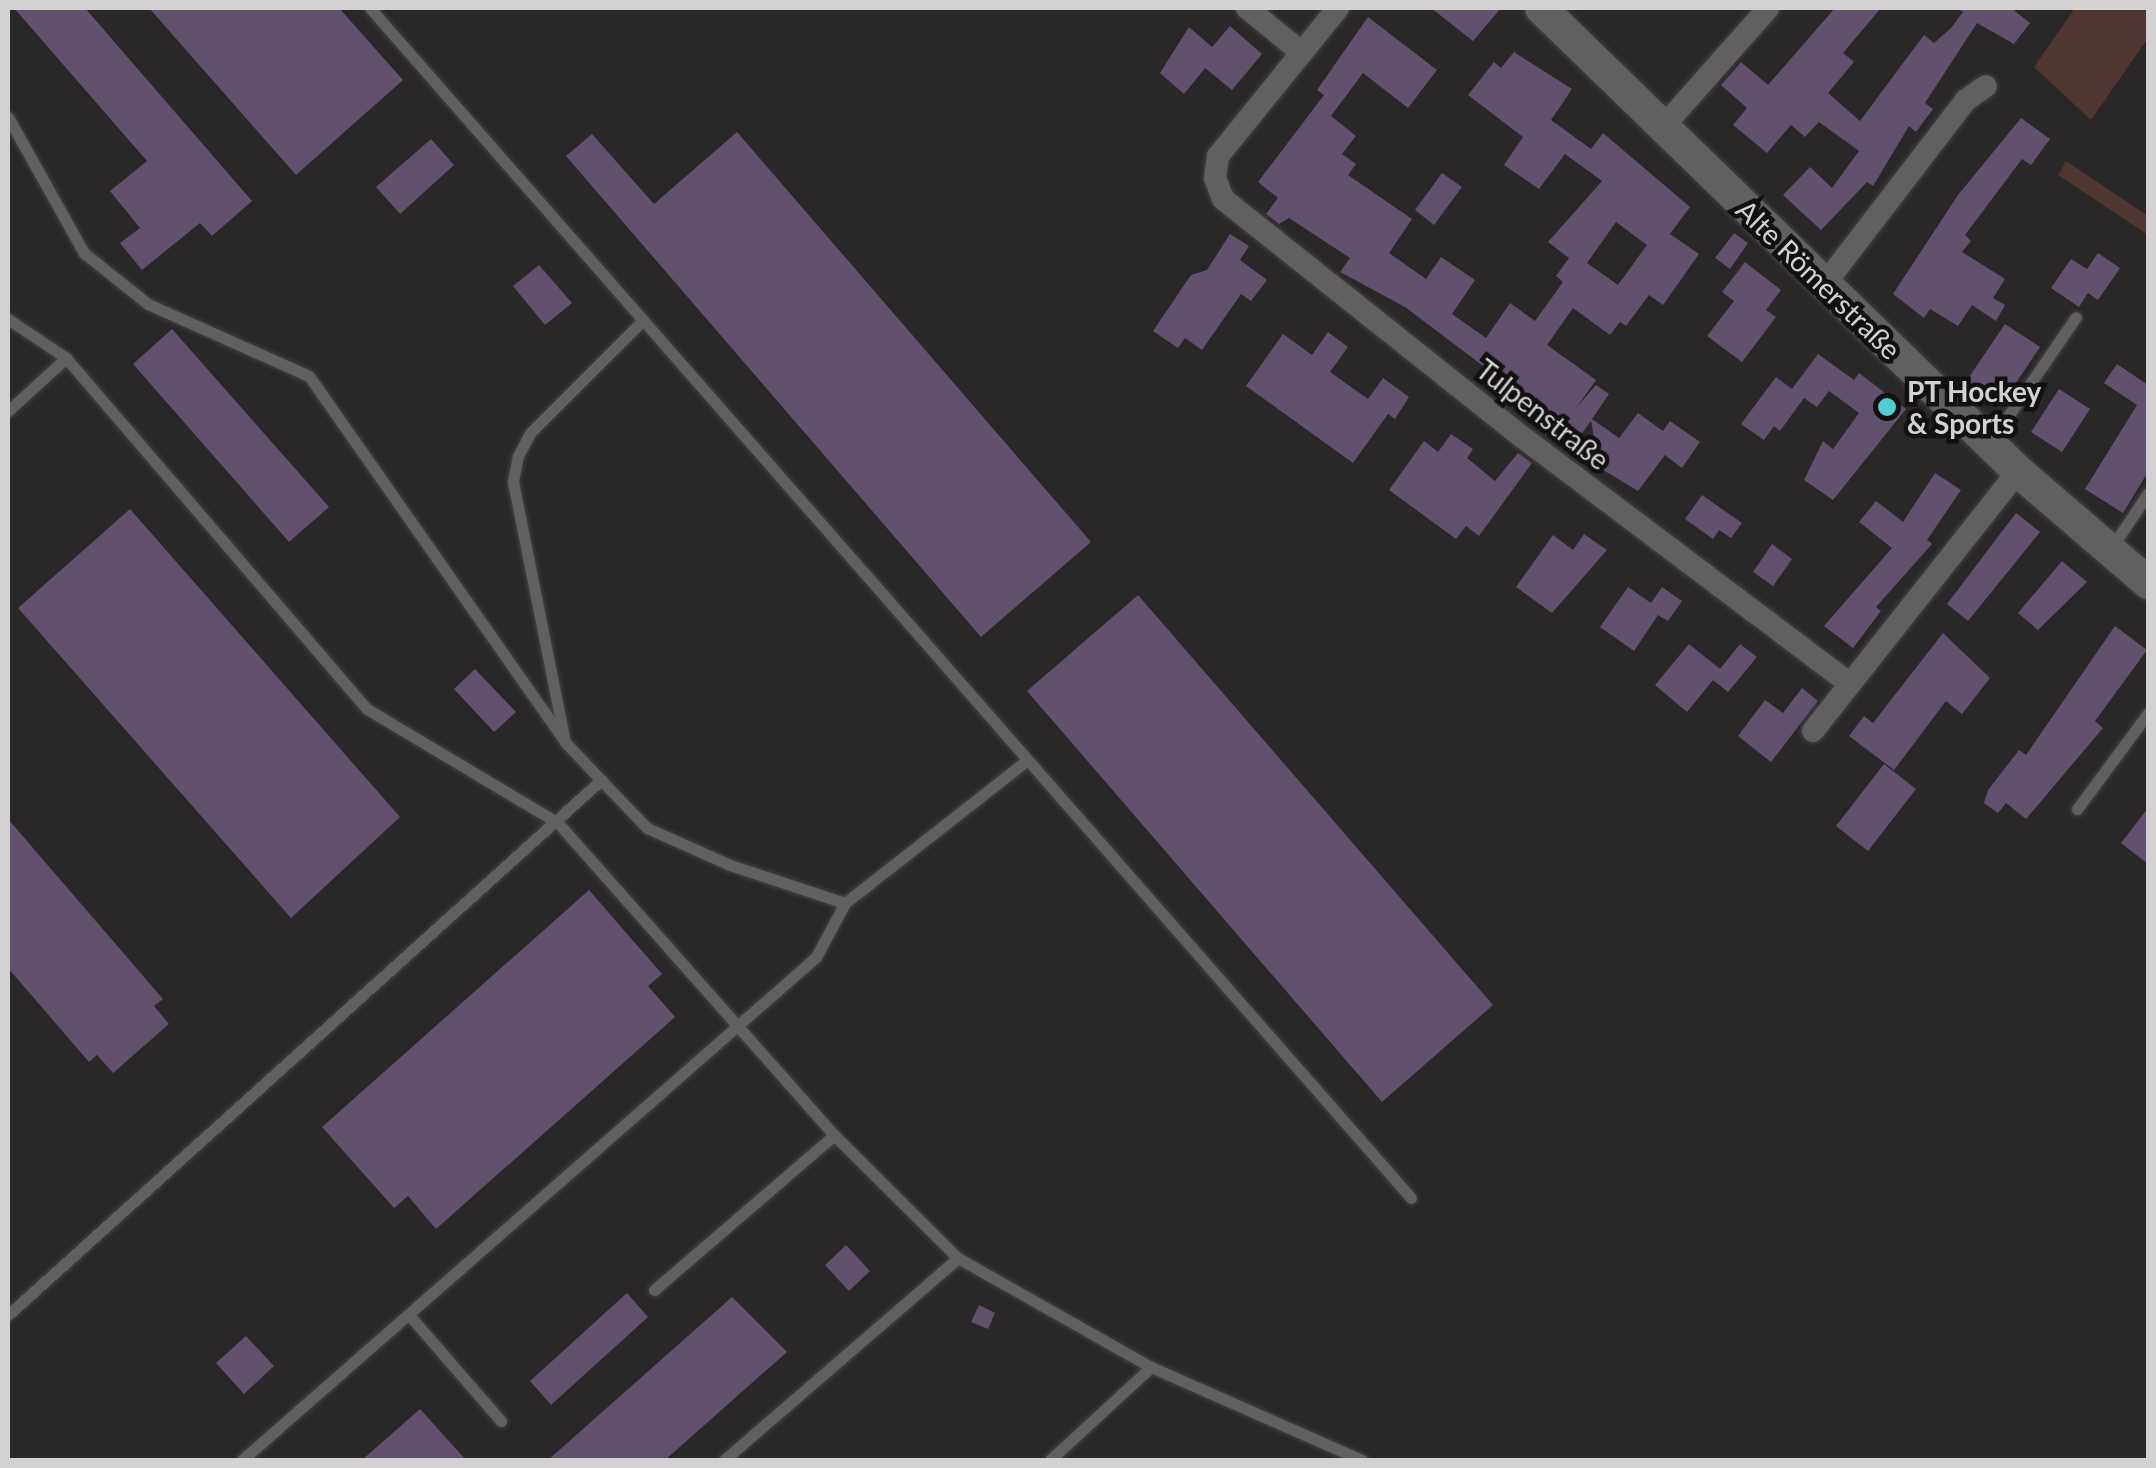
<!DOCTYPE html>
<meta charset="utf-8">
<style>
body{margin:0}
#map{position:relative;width:2156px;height:1468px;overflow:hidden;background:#2a2729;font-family:Lato,sans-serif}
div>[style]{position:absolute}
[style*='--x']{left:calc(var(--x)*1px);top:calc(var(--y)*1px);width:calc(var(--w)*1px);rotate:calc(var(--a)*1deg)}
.green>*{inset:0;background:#4f3630}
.building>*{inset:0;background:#61516c}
.roads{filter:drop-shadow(0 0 2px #444244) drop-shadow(0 0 2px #444244)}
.service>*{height:11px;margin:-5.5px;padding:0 5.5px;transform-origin:5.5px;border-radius:5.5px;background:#625f61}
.minor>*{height:22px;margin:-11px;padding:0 11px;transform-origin:11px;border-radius:11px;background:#625f61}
.secondary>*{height:32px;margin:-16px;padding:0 16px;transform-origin:16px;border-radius:16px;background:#625f61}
.dots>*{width:28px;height:28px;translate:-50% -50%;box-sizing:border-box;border:5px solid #121011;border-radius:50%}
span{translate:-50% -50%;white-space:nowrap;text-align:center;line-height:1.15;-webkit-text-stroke:9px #121011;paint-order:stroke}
.street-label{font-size:28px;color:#d3d1d2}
.poi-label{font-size:28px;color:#d3d1d2;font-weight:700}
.left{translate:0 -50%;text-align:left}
.frame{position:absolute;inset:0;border:10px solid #d3d1d2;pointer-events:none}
</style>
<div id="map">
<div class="green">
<i style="clip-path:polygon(2075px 8px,2148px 8px,2148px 38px,2091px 120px,2034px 67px)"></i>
<i style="clip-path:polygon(2066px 161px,2148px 216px,2148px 235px,2058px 175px)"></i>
</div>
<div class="building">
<i style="clip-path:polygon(14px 8px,85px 8px,252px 201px,212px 236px,200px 223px,142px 270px,120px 243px,140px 228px,110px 191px,147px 161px)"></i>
<i style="clip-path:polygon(149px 8px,339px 8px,403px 80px,296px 175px)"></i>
<i style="clip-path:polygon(1431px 8px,1501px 8px,1473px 41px)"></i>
<i style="clip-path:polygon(1835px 8px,1881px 8px,1843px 53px,1854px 62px,1828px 93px,1860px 121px,1924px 35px,1934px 43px,1951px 28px,1963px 12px,1956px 8px,2011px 8px,2030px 23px,2014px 44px,1977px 23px,1925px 103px,1933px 109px,1916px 132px,1909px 126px,1873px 186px,1867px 182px,1821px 230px,1783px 195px,1810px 167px,1832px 188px,1859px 151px,1819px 122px,1805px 137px,1791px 125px,1767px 153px,1733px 125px,1747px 108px,1721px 85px,1741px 62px,1768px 85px)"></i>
<i style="clip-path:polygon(evenodd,1368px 17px,1437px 70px,1408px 108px,1363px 73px,1331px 116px,1356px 136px,1342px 154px,1356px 164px,1348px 175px,1412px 219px,1389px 253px,1426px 279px,1441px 257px,1475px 280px,1452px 314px,1486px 338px,1510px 303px,1535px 321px,1563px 282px,1556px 276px,1569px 258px,1548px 242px,1602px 181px,1565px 154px,1539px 189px,1504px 165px,1523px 137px,1468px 95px,1494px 62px,1501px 68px,1514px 52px,1572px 89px,1551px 120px,1591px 149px,1603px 133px,1690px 207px,1670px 234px,1699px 254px,1663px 305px,1649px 295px,1626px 326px,1620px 322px,1610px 335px,1573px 308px,1547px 345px,1596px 380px,1576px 408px,1596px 385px,1609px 394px,1592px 419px,1619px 438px,1638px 413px,1663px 431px,1670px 421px,1700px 442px,1682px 468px,1665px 455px,1638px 491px,1600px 468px,1591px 421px,1575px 443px,1559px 433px,1564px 427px,1405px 307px,1340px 272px,1350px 258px,1289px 218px,1279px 224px,1266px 214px,1278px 198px,1258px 182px,1324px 95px,1317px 90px,1368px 17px,1616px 222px,1647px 245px,1618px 285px,1587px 263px,1616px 222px)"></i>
<i style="clip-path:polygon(1230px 26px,1262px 54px,1232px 90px,1205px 68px,1184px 94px,1160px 73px,1189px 27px,1212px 47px)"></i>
<i style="clip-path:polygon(2021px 118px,2050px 139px,2031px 165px,2022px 159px,1965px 235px,1971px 241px,1962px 252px,2005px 279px,1993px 298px,2005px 305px,1996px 321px,1972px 305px,1958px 326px,1930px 309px,1924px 318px,1893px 294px,1958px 195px)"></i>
<i style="clip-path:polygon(737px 132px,1091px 542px,981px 637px,566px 156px,592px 134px,654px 204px)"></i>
<i style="clip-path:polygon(431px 139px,454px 165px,400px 214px,376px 187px)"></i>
<i style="clip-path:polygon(1442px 173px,1462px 187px,1434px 225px,1415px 210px)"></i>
<i style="clip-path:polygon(1734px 233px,1748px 243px,1730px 269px,1715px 258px)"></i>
<i style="clip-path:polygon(1230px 234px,1249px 246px,1240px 260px,1267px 280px,1251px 301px,1241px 294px,1202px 350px,1185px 338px,1178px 348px,1153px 331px,1191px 275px,1207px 270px)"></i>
<i style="clip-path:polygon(2098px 253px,2120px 268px,2098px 300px,2088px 293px,2079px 307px,2051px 288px,2071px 259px,2087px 269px)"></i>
<i style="clip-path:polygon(1745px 262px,1781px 290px,1766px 310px,1776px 317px,1742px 362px,1707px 336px,1734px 301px,1722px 292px)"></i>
<i style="clip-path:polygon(539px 265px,572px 303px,545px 325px,513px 286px)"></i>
<i style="clip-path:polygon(2005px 324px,2040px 347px,2000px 407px,1965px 383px)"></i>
<i style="clip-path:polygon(172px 329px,329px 507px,289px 542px,133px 364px)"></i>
<i style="clip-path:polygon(1328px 332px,1348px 347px,1330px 372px,1368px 399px,1383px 378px,1409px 397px,1395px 419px,1388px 414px,1353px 463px,1246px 386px,1283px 334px,1312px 355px)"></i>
<i style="clip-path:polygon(1818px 354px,1854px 380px,1859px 373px,1906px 409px,1833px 500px,1804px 480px,1823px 441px,1833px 449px,1859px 413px,1829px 391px,1817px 407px,1804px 398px,1780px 431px,1774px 426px,1764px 440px,1741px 424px,1776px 377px,1796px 392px,1792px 389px)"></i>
<i style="clip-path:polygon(2117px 364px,2148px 385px,2148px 472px,2123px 513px,2085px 489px,2137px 405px,2104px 383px)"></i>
<i style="clip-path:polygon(2059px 389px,2090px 409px,2062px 452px,2031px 432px)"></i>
<i style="clip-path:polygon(1451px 434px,1473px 449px,1467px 458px,1495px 481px,1518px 453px,1532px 463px,1479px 536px,1466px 526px,1456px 539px,1389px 490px,1424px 441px,1438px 452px)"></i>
<i style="clip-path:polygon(1935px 473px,1961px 490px,1927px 540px,1932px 544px,1876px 607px,1881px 611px,1853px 648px,1824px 626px,1892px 548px,1859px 522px,1876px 501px,1903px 522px)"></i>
<i style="clip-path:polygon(1702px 495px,1742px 523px,1731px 538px,1719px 530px,1713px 539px,1685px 519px)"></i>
<i style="clip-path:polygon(130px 509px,400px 817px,291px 918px,18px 608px)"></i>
<i style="clip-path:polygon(2016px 513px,2040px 532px,1968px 621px,1947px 604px)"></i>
<i style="clip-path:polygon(1584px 534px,1607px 550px,1552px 613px,1516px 587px,1553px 535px,1573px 550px)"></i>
<i style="clip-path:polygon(1772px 544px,1792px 559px,1773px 586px,1753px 572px)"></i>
<i style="clip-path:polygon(2062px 561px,2087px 582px,2038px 630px,2018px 613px)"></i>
<i style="clip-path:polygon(1628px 587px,1651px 603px,1662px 587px,1682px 601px,1668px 621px,1658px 615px,1634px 651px,1600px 627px)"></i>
<i style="clip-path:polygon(1138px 595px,1493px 1005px,1382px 1102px,1027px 691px)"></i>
<i style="clip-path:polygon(2115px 626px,2147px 650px,2095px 721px,2103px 728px,2026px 819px,2006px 803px,1998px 813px,1984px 803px,1988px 790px,2019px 750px,2026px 755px)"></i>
<i style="clip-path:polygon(1943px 633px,1990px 678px,1962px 714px,1946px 701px,1894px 770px,1849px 736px,1864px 716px,1873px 723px)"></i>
<i style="clip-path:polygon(1689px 644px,1720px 669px,1740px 644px,1757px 657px,1728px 692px,1713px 680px,1687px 712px,1655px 685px)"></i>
<i style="clip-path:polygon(475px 669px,516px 712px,494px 732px,454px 689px)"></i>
<i style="clip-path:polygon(1802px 688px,1818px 701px,1771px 762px,1738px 736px,1765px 700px,1783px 713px)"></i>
<i style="clip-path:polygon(1884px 764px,1916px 789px,1868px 851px,1836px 826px)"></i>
<i style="clip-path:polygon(2148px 808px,2148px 864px,2121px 843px)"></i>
<i style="clip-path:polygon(8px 819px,163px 999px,154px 1006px,169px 1024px,113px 1073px,97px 1055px,89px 1062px,8px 968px)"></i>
<i style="clip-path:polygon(589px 890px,662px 974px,648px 986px,675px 1017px,436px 1229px,408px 1196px,394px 1208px,322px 1127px)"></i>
<i style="clip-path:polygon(846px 1245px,870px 1271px,849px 1291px,825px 1265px)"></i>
<i style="clip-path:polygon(627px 1293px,648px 1317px,551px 1405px,530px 1381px)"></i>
<i style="clip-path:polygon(732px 1297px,787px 1352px,665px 1460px,548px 1460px)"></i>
<i style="clip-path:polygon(979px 1305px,995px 1313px,988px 1329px,971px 1322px)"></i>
<i style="clip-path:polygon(246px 1336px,274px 1366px,244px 1394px,216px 1363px)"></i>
<i style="clip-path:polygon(420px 1409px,466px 1460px,362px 1460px)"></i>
</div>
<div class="roads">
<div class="service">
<i style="--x:370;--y:8;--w:1581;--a:48.82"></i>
<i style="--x:8;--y:117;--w:156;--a:60.8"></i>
<i style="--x:84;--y:253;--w:82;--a:38.6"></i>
<i style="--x:148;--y:304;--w:176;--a:24.1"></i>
<i style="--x:309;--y:376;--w:447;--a:55"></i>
<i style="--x:8;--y:319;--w:70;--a:33.9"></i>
<i style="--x:66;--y:358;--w:462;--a:49.4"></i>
<i style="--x:367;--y:709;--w:222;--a:30.8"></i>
<i style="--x:558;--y:823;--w:417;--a:48.5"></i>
<i style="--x:8;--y:411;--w:79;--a:-42.4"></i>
<i style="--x:1991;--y:441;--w:150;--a:-55.6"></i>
<i style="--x:2112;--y:547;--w:65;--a:-56.3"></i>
<i style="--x:601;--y:780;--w:52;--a:-133.5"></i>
<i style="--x:565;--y:742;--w:266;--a:-101.3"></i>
<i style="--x:513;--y:481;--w:25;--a:-79"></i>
<i style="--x:518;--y:456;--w:27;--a:-62"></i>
<i style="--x:531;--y:432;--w:157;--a:-45"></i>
<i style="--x:2077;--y:809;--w:119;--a:-53.5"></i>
<i style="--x:654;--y:1290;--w:238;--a:-40.7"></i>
<i style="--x:834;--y:1135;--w:175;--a:44.8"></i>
<i style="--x:958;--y:1258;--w:222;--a:29.5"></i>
<i style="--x:1151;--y:1367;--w:137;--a:137.4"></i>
<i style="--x:8;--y:1315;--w:799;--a:-42.06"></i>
<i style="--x:601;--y:780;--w:66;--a:46.2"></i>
<i style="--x:647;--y:828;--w:91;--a:24"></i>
<i style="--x:730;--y:865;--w:121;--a:18.3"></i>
<i style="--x:410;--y:1316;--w:139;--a:49.1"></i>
<i style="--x:1151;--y:1367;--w:231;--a:23.8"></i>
<i style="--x:242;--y:1460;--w:763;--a:-41.23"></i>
<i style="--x:816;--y:957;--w:61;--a:-61.8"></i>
<i style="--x:845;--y:903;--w:230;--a:-38.1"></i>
<i style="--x:724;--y:1460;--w:309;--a:-40.8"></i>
</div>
<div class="minor">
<i style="--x:1247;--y:8;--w:70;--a:39.2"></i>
<i style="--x:1338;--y:8;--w:191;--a:129"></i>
<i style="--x:1218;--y:156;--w:22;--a:98"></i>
<i style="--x:1215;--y:178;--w:22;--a:69"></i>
<i style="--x:1223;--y:199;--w:371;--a:38.5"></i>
<i style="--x:1513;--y:430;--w:422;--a:37"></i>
<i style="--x:1662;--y:128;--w:160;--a:-48.5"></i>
<i style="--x:1824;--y:285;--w:233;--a:-52.5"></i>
<i style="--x:1966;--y:100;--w:24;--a:-35"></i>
<i style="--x:1813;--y:731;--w:331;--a:-51.7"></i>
</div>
<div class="secondary">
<i style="--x:1541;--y:8;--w:665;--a:44.15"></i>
<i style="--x:2018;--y:471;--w:172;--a:40.7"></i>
</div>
</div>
<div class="dots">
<i style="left:1887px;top:407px;background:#52ccd1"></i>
</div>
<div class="street-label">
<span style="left:1819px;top:279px;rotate:44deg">Alte Römerstraße</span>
<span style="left:1543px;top:414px;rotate:38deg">Tulpenstraße</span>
</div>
<div class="poi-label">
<span class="left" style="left:1907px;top:407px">PT Hockey<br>&amp; Sports</span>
</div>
<div class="frame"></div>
</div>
